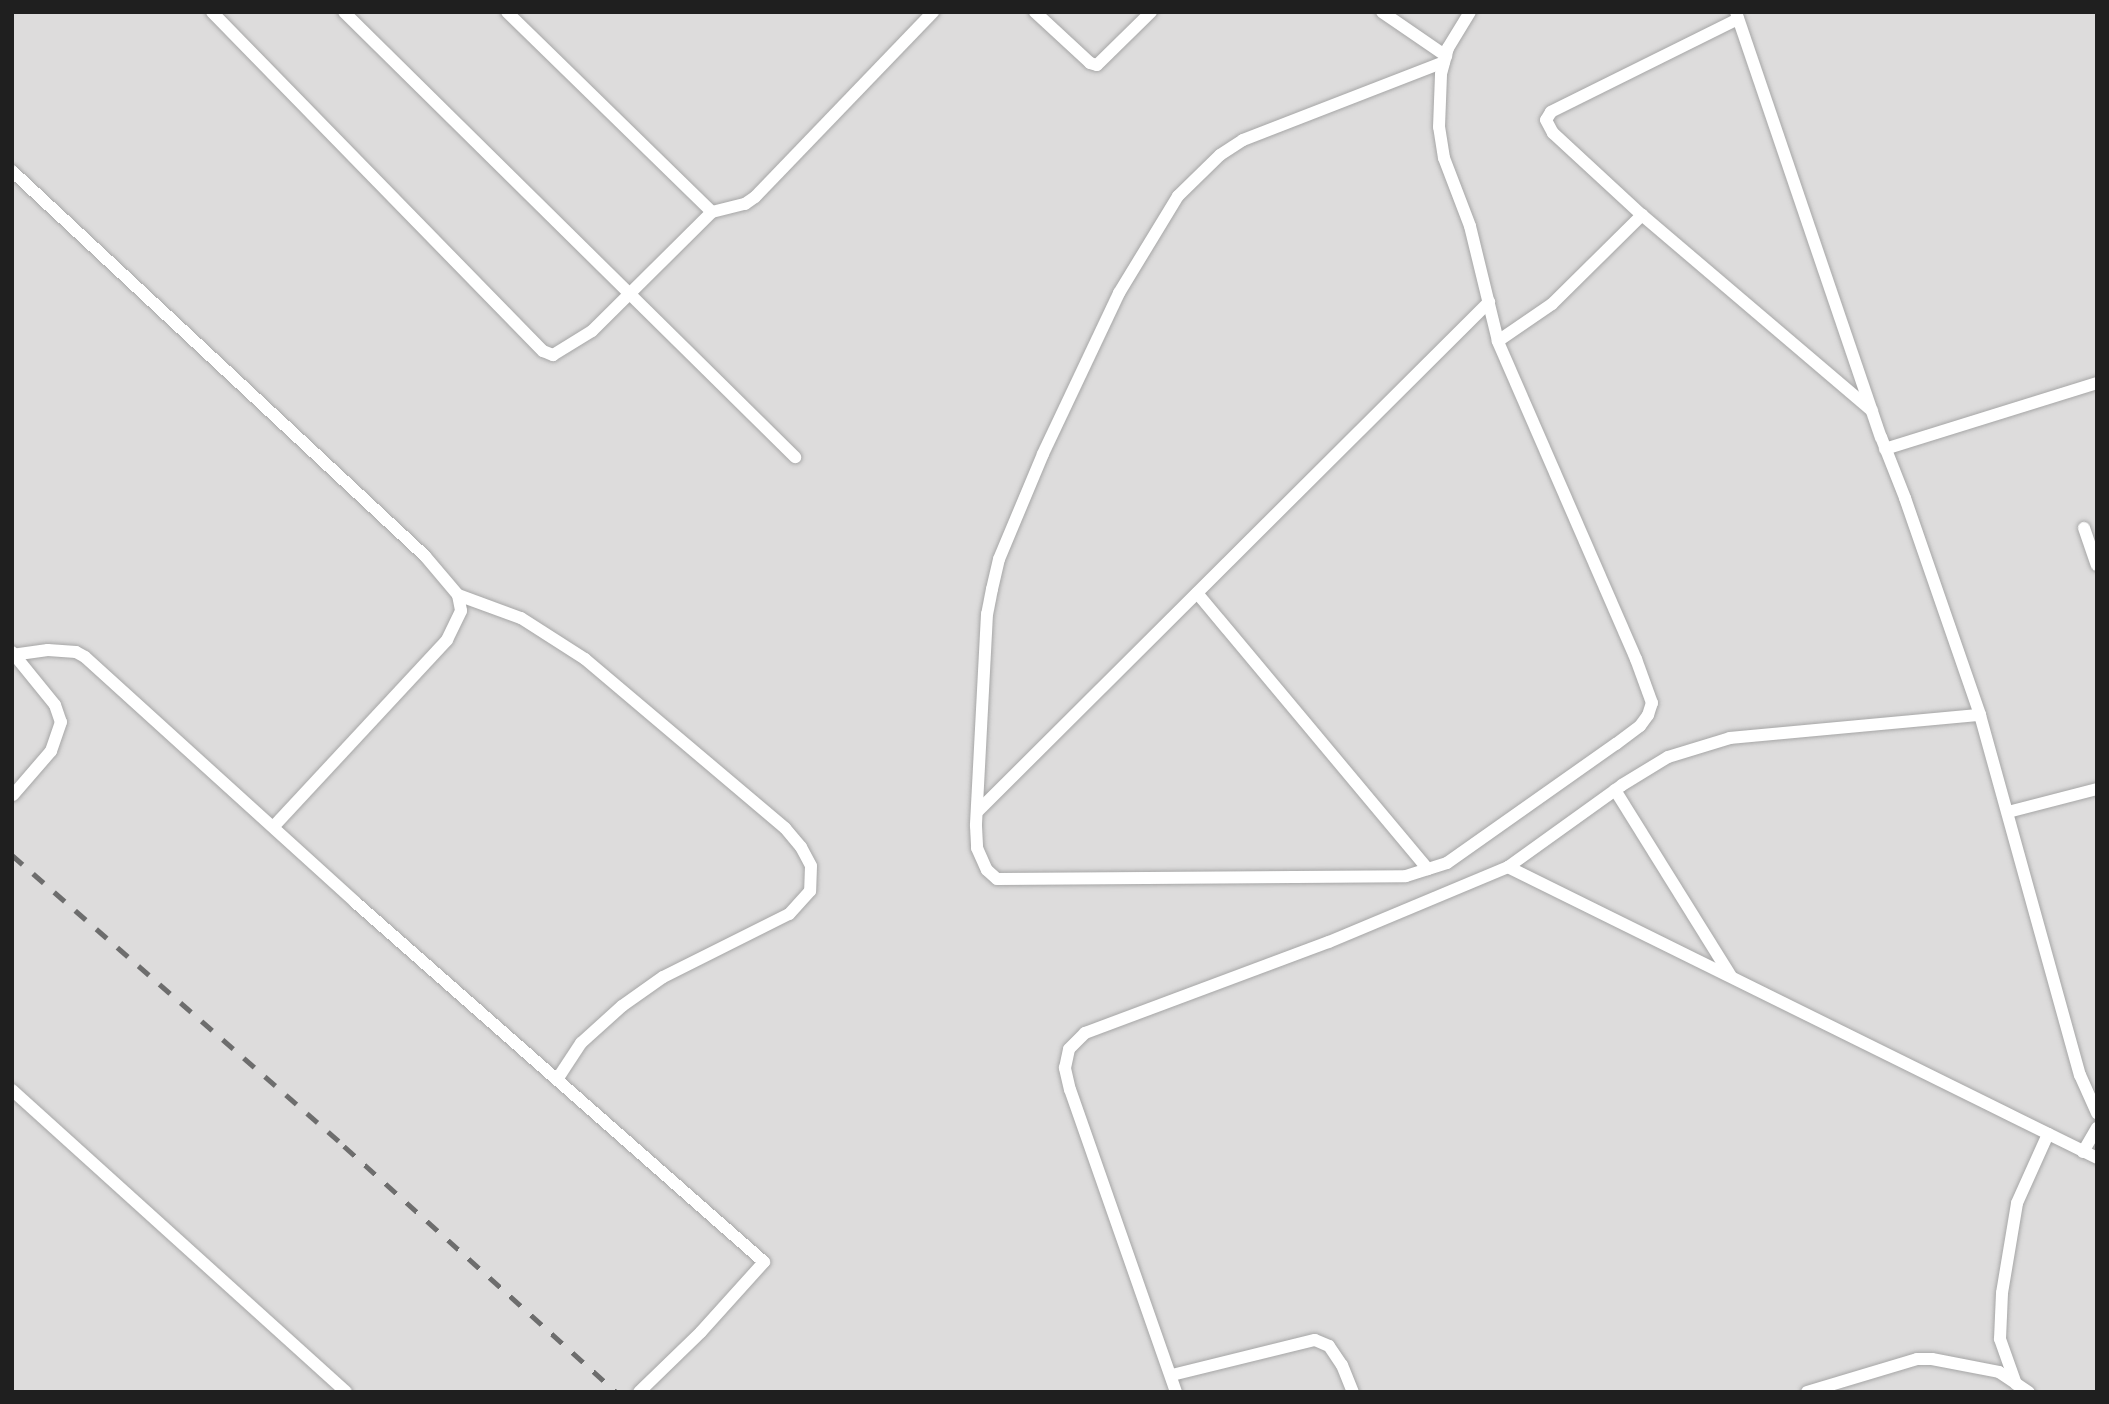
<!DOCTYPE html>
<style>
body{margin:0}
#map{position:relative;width:2109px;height:1404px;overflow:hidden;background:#f0ede6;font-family:"IBM Plex Sans",sans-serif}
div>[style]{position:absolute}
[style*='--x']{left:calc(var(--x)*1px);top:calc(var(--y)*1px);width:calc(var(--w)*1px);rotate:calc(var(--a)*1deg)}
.residential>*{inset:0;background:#dddcdc}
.roads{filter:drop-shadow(0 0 2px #a6a6a6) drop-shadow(0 0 2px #a6a6a6)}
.service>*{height:12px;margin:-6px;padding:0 6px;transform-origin:6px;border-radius:6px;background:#fff}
.rail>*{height:5px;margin-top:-2.5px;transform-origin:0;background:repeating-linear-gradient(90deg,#6d6d6d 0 14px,transparent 0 28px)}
span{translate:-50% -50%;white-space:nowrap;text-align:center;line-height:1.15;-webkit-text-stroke:5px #fff;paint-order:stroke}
.frame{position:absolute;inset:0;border:14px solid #1f1f1f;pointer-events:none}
</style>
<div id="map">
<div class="residential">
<i style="clip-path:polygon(12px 12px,2097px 12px,2097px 1392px,12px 1392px)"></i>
</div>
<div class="roads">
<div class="service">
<i style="--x:212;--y:12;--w:474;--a:45.7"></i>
<i style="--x:543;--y:351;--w:11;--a:22"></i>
<i style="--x:553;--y:355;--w:46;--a:-31.6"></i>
<i style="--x:592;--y:331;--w:169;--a:-44.8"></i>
<i style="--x:712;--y:212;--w:34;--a:-14"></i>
<i style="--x:745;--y:204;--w:12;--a:-35"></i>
<i style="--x:755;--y:197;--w:257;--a:-46.1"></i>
<i style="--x:344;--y:12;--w:634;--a:44.62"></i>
<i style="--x:507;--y:12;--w:286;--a:44.3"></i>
<i style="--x:1035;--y:12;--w:75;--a:42.8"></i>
<i style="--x:1090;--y:63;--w:7;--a:16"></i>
<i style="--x:1097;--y:65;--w:76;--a:-44.5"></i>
<i style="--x:1382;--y:12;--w:78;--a:34.5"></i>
<i style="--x:1736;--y:12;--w:449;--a:71.2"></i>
<i style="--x:1881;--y:437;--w:66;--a:68.5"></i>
<i style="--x:1905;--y:498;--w:230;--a:70.9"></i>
<i style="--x:1980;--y:715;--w:374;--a:74.5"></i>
<i style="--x:2080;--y:1075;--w:42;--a:65.9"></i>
<i style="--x:1738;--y:19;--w:209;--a:153.6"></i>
<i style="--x:1551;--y:112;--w:9;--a:122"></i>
<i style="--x:1546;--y:120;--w:15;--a:62"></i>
<i style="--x:1553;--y:133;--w:121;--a:42.7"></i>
<i style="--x:1642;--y:215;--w:302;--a:40.4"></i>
<i style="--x:1444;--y:62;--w:216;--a:158.8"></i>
<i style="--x:1243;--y:140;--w:27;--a:147"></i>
<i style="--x:1220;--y:155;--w:59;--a:135.7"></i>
<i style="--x:1178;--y:196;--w:114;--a:121.3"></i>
<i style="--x:1119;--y:293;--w:178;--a:115.3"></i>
<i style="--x:1043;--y:454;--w:114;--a:112.7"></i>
<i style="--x:999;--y:559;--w:31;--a:103"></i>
<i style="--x:992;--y:589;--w:25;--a:101"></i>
<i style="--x:987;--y:614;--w:212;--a:93"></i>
<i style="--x:976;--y:826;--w:22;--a:87"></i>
<i style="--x:977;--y:848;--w:24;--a:66"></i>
<i style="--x:987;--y:870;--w:13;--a:42"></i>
<i style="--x:997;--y:879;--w:409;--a:-0.4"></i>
<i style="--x:1406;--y:876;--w:43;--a:-17.6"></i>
<i style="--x:1447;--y:863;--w:207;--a:-35.2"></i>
<i style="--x:1616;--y:744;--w:30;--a:-37"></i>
<i style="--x:1640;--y:726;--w:14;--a:-54"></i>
<i style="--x:1648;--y:715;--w:13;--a:-72"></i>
<i style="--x:1652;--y:703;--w:47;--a:-110"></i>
<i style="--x:1636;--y:659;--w:347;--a:-113.5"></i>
<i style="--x:1498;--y:341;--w:118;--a:-103.7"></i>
<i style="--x:1470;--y:226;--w:73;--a:-110.9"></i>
<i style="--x:1444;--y:158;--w:31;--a:-99"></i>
<i style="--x:1439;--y:127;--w:53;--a:-87.8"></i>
<i style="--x:1441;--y:74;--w:27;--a:-75"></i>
<i style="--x:1448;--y:48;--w:42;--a:-58.6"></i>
<i style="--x:12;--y:171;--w:565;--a:42.99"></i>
<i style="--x:425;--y:556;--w:51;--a:49.8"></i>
<i style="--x:458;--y:595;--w:16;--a:79"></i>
<i style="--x:461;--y:611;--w:32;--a:116"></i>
<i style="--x:447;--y:640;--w:255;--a:132.9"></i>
<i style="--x:1498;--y:341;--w:65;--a:-34.4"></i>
<i style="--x:1552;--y:304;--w:127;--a:-44.7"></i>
<i style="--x:1885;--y:449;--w:222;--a:-17.3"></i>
<i style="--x:2084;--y:528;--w:39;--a:71"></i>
<i style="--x:1197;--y:593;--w:360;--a:50.1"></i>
<i style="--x:458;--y:595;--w:67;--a:20.1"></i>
<i style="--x:521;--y:618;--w:76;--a:32.6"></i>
<i style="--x:585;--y:659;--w:262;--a:40.2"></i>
<i style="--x:785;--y:828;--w:25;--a:50"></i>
<i style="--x:801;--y:847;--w:21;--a:62"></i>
<i style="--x:811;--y:866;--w:25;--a:92"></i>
<i style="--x:810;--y:891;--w:31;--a:132"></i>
<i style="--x:789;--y:914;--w:141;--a:153.4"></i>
<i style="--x:663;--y:977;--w:50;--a:144.7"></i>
<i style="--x:622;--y:1006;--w:55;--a:137.9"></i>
<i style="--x:581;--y:1043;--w:42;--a:123.3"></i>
<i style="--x:12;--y:652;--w:68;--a:50.9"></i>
<i style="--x:55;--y:705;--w:18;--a:71"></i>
<i style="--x:61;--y:722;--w:31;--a:109"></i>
<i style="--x:51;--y:751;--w:58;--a:130.8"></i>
<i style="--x:12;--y:655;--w:36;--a:-8"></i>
<i style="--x:48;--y:650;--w:28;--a:4"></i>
<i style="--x:76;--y:652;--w:10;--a:29"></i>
<i style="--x:85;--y:657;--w:365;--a:42.2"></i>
<i style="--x:355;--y:902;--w:545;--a:41.35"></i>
<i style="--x:764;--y:1262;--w:94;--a:132"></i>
<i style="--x:701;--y:1332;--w:86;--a:135.9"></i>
<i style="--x:1615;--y:790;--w:219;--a:58.1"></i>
<i style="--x:977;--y:812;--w:723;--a:-44.89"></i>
<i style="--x:2008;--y:812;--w:92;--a:-14.5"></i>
<i style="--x:1508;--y:867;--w:657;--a:26.29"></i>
<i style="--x:12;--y:1090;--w:450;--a:42.1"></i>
<i style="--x:2083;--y:1152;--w:28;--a:-60"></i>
<i style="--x:1172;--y:1375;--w:147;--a:-13.8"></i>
<i style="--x:1315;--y:1340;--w:15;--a:23"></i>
<i style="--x:1329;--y:1346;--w:23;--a:56"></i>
<i style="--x:1342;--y:1365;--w:29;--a:68"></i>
<i style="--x:2016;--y:1384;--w:48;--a:-109.6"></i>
<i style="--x:2000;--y:1339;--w:46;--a:-87.5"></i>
<i style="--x:2002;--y:1293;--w:91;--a:-80.5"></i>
<i style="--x:2017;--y:1203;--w:76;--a:-65.8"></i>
<i style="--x:1176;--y:1392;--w:320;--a:-109.3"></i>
<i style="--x:1070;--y:1090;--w:23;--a:-103"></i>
<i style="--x:1065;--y:1068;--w:19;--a:-78"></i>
<i style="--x:1069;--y:1049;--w:23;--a:-45"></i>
<i style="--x:1085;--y:1033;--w:260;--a:-20.5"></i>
<i style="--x:1329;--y:942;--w:194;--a:-22.7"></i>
<i style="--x:1508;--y:867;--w:140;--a:-35.7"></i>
<i style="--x:1622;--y:785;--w:54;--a:-31.3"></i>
<i style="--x:1668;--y:757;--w:65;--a:-17"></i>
<i style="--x:1730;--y:738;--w:251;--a:-5.3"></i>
<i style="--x:1807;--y:1392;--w:115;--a:-16.7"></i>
<i style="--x:1917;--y:1359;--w:15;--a:0"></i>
<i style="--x:1932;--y:1359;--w:68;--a:11"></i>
<i style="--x:1999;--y:1372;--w:36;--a:34"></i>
</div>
</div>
<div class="rail">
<i style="--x:12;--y:855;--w:441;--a:41.2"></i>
<i style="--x:344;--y:1146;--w:367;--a:42.1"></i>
</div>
<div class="frame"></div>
</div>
